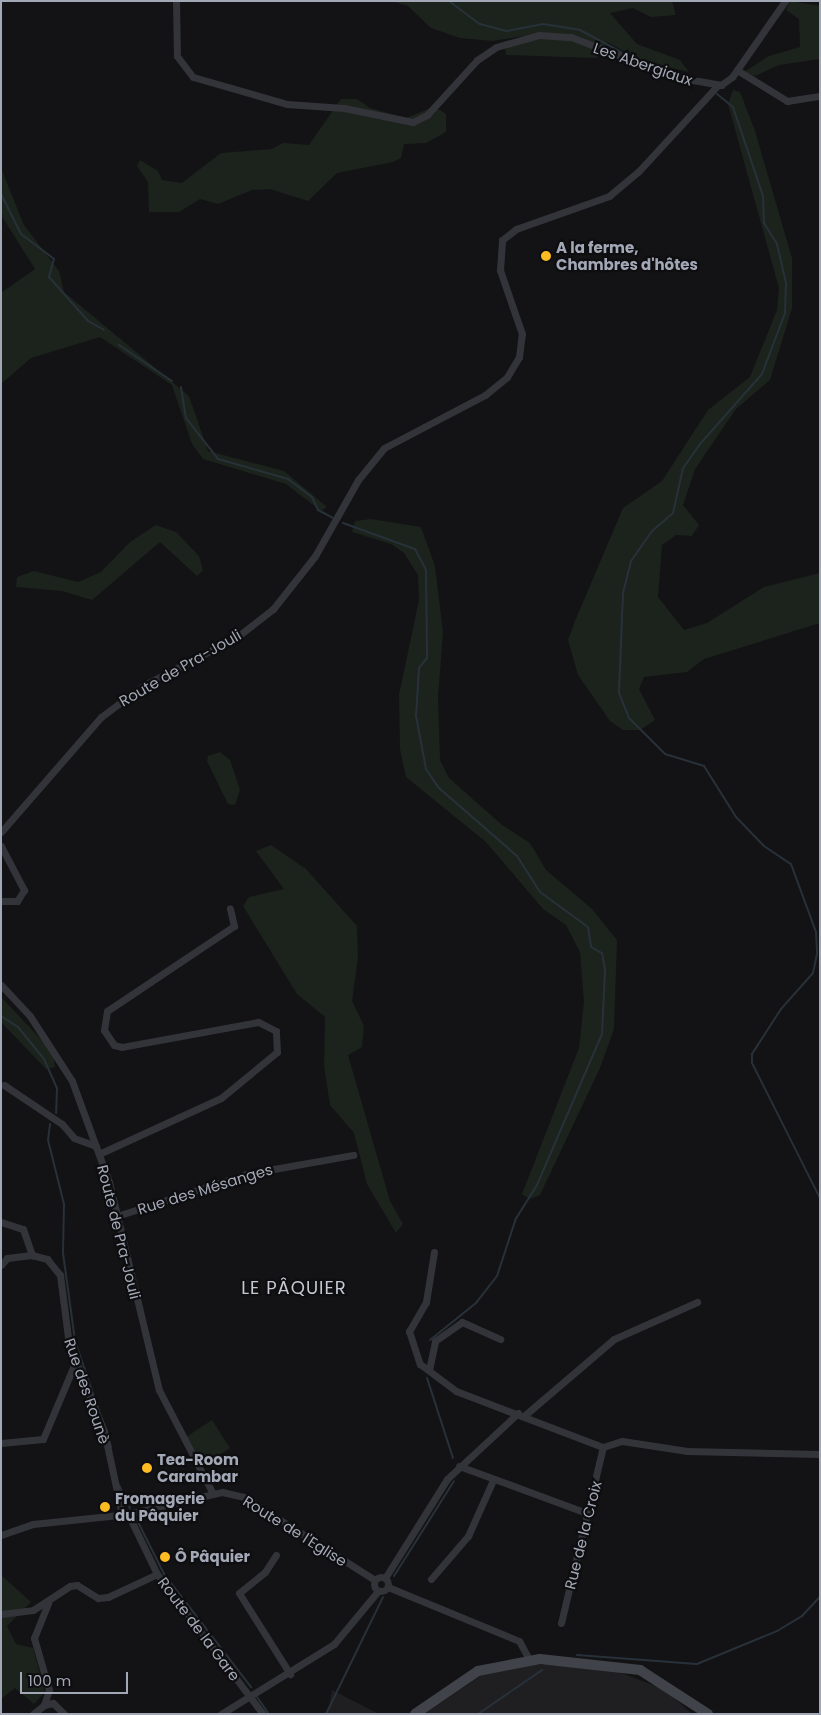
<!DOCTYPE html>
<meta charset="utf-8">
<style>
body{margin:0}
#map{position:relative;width:821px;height:1715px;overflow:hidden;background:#131315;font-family:Poppins,sans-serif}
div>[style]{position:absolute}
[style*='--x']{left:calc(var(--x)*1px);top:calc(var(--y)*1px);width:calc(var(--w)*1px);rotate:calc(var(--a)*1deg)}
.built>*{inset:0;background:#1f1f22}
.green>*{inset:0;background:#1b231c}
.stream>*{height:2px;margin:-1px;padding:0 1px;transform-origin:1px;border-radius:1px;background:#283139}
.street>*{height:7px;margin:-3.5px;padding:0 3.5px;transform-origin:3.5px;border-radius:3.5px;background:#33343a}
.street>.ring{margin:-3.5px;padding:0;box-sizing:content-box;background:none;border:7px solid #33343a;border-radius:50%}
.secondary>*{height:10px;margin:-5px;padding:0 5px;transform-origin:5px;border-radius:5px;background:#41434a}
.dots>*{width:14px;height:14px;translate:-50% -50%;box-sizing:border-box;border:2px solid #0e0e10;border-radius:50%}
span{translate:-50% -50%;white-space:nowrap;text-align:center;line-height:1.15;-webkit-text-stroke:4.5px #0e0e10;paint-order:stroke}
.street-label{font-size:15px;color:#a3a8b6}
.poi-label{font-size:15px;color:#a3a8b6;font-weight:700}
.left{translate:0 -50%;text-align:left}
.quarter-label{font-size:18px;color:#c5c8d2;letter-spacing:1px}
.frame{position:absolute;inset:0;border:2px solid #a3a8b6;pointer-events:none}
.scale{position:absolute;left:20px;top:1672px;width:108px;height:22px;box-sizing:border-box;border:2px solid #a3a8b6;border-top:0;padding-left:6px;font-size:15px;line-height:18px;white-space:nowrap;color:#a3a8b6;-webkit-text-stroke:4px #0e0e10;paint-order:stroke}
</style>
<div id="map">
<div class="built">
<i style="clip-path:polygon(534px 1664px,611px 1669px,666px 1690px,692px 1714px,424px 1714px,488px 1671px)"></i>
<i style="clip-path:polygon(332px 1690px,379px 1714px,328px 1714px)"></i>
</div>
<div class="green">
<i style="clip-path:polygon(392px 1px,672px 1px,676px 15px,651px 17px,633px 8px,610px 13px,637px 44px,680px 60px,689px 72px,642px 61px,607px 42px,604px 56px,594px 58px,506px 55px,505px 48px,525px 36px,492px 41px,460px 38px,431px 28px,408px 6px)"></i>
<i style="clip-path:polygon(790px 1px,820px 6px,820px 59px,779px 65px,755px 76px,744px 72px,769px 56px,800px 47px,799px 19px,786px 10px)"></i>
<i style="clip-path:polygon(733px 90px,740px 92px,755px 131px,792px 258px,792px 308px,770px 380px,736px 409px,695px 469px,683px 505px,699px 525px,692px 536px,676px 535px,662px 545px,658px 597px,684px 630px,707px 623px,764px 587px,820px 573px,820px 623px,704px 659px,687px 672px,644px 677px,639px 689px,655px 720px,640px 730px,623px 730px,610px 721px,578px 675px,568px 640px,575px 621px,623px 508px,662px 481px,708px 410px,750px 377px,777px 310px,779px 288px,728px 104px)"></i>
<i style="clip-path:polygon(341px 99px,357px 99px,370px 108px,406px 118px,431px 108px,440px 110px,446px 114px,446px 132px,426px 143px,404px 144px,401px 158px,393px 162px,337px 173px,308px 201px,270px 189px,252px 190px,218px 204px,200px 199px,179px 212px,149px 212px,148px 182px,137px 166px,140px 160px,158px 171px,162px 180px,182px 183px,221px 153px,272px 149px,283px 143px,309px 145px)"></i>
<i style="clip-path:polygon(1px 168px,24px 225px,59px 271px,64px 292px,189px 396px,208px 451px,284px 471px,327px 507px,321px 511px,286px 484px,203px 459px,192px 444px,172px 385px,100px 337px,31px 358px,1px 384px,1px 293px,35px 269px,1px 215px)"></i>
<i style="clip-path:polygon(371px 519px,421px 527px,435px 566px,443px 633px,438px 696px,440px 760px,449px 778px,502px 825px,530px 843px,546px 870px,592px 909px,617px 940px,614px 1029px,600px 1068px,540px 1195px,530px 1199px,522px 1194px,579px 1048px,584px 1002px,580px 952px,566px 925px,543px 909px,486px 842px,406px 777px,400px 749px,399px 695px,419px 600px,418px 575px,404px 553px,391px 544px,352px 532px,355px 521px)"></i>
<i style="clip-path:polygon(156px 525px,176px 532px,199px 556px,203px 570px,197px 576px,160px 542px,92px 600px,62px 591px,16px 587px,17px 577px,34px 571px,78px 582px,101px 572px,130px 542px)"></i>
<i style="clip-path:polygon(220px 752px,230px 760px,240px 790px,235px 805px,228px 804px,207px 761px,208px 756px)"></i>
<i style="clip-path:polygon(271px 845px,306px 869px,357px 926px,358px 957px,352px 1001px,364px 1026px,362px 1047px,348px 1055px,390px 1201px,403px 1224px,396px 1233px,367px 1184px,354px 1133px,330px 1105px,324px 1066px,325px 1017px,297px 994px,243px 906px,249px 897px,284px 889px,256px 851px)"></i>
<i style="clip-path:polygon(1px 997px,53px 1052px,55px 1067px,46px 1069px,1px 1022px)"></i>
<i style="clip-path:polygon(212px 1420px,230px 1448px,201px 1467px,183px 1439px)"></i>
<i style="clip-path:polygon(1px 1575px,31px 1602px,7px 1626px,16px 1644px,33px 1648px,45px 1692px,34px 1704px,15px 1688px,1px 1699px)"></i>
</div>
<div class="stream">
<i style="--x:449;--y:1;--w:39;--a:37"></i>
<i style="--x:480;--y:24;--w:28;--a:15"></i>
<i style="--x:507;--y:31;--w:37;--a:-11"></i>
<i style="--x:543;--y:24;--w:37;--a:9"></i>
<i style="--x:580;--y:30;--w:47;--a:28.2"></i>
<i style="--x:667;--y:70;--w:17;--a:13"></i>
<i style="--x:717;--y:94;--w:21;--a:39"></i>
<i style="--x:733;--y:107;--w:94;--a:71.4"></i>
<i style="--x:763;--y:196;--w:27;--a:88"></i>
<i style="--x:764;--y:223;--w:25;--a:58"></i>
<i style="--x:777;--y:244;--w:40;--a:77"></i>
<i style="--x:786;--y:283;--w:30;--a:92"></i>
<i style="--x:785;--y:313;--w:65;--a:110.7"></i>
<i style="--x:762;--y:374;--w:94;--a:131.5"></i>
<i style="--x:700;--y:444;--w:29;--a:125"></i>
<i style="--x:683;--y:468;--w:46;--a:102.5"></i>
<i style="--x:673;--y:513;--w:28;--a:139"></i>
<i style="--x:652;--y:531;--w:37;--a:125"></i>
<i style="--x:631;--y:561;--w:33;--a:104"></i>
<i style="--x:623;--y:593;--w:100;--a:92.3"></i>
<i style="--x:619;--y:693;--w:27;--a:68"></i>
<i style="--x:629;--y:718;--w:51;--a:45"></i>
<i style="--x:665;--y:754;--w:41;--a:17.1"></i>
<i style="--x:704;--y:766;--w:60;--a:57.9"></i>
<i style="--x:736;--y:817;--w:40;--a:46"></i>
<i style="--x:764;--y:846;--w:32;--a:34"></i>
<i style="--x:791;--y:864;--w:72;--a:69.8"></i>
<i style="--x:816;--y:932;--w:22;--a:87"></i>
<i style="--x:817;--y:954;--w:19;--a:102"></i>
<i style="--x:813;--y:973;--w:48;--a:131.6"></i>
<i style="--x:781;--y:1009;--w:54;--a:122.8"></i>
<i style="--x:752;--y:1054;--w:9;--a:90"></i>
<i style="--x:752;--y:1063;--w:151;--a:63.3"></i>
<i style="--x:1;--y:194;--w:45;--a:63.4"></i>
<i style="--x:21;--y:234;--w:41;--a:37.1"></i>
<i style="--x:54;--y:259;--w:19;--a:106"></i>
<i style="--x:49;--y:277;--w:59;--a:48.4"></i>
<i style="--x:88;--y:321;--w:18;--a:29"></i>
<i style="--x:119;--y:345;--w:64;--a:34.2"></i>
<i style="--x:181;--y:387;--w:31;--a:81"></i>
<i style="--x:186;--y:418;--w:52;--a:52"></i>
<i style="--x:218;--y:459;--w:73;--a:15.9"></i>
<i style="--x:288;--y:479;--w:30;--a:37"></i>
<i style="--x:312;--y:497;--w:14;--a:65"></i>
<i style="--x:318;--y:510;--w:17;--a:28"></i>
<i style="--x:343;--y:523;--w:77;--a:19.9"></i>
<i style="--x:415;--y:549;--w:24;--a:62"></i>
<i style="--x:426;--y:570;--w:88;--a:89.3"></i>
<i style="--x:427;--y:658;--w:13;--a:129"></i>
<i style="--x:419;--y:668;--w:48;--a:93.6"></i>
<i style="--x:416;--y:716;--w:54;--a:79.3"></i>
<i style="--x:426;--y:769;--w:23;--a:56"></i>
<i style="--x:439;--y:788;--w:103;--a:41.1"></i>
<i style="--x:517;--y:856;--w:43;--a:57.4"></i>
<i style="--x:540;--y:892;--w:59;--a:36.1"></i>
<i style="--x:588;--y:927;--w:20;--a:81"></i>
<i style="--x:591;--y:947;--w:13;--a:29"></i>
<i style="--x:602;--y:953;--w:17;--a:80"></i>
<i style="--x:605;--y:970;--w:64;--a:92.7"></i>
<i style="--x:602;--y:1034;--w:164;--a:113.3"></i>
<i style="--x:537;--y:1185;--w:39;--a:122"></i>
<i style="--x:516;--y:1218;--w:61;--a:108.1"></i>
<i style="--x:497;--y:1276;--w:34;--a:128"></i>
<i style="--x:476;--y:1303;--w:59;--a:141.2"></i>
<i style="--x:1;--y:1016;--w:20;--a:33"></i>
<i style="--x:18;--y:1027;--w:41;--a:50.9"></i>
<i style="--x:44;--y:1059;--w:32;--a:66"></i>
<i style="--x:57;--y:1088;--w:25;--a:92"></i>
<i style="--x:50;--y:1124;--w:16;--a:97"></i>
<i style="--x:48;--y:1140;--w:66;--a:76"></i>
<i style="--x:64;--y:1204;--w:49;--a:91.2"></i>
<i style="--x:63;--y:1253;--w:89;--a:82.2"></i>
<i style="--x:75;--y:1341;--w:112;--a:71.2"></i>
<i style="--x:427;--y:1378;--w:84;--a:72"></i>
<i style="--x:119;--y:1485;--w:26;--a:65"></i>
<i style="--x:136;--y:1518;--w:63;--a:63.4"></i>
<i style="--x:164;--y:1574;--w:143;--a:52.4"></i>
<i style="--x:394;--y:1576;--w:112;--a:-57.7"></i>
<i style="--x:577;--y:1655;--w:120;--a:4.3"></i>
<i style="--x:697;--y:1664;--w:87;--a:-22.4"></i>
<i style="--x:777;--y:1631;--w:29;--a:-31"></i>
<i style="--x:802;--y:1616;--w:26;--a:-47"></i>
<i style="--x:257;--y:1697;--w:21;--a:55"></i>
<i style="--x:326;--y:1714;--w:130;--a:-64"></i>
<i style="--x:478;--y:1714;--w:78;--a:-34.5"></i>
</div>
<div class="street">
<i style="--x:176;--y:1;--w:55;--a:89"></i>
<i style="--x:177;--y:56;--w:26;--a:53"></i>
<i style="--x:193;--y:77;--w:98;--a:16"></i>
<i style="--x:287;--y:104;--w:57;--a:4"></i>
<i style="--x:344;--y:108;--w:70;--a:11.5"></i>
<i style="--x:413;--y:122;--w:16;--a:-27"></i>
<i style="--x:427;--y:115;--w:74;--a:-47.7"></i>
<i style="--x:477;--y:60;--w:23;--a:-34"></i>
<i style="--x:496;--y:47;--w:45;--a:-15.6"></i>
<i style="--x:539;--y:35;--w:32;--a:4"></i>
<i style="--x:571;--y:37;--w:112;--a:20.9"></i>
<i style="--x:676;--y:77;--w:46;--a:10.1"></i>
<i style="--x:721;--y:85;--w:14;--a:-36"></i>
<i style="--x:732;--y:77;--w:93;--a:-55.1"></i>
<i style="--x:737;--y:70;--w:59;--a:31.8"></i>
<i style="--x:787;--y:101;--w:33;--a:-9"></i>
<i style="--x:1;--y:832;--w:152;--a:-49"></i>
<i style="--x:101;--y:717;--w:54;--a:-36.7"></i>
<i style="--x:144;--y:685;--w:105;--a:-27.3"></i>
<i style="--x:237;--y:637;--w:46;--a:-37.9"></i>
<i style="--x:273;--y:609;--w:68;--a:-51.6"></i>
<i style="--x:315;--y:556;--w:87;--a:-60.5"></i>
<i style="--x:358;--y:480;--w:41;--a:-50.9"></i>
<i style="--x:384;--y:448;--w:114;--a:-27.7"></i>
<i style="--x:485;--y:395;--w:28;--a:-39"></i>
<i style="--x:507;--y:377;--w:23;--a:-59"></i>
<i style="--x:519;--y:357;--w:23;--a:-83"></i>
<i style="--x:522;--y:334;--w:68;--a:-109"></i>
<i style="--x:500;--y:270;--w:30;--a:-86"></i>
<i style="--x:502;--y:240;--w:18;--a:-38"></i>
<i style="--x:516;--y:229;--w:99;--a:-19.5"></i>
<i style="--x:609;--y:196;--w:38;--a:-40"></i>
<i style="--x:638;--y:172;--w:117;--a:-47.4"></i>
<i style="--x:1;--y:846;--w:50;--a:62.4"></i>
<i style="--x:24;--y:890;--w:13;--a:122"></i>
<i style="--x:17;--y:901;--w:16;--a:180"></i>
<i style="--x:1;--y:985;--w:42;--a:46.9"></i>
<i style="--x:30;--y:1016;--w:77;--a:57.1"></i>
<i style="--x:72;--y:1081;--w:108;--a:69.9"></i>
<i style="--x:109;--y:1182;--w:214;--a:76.5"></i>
<i style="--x:159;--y:1390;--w:115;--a:62.5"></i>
<i style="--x:4;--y:1085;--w:70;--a:33.9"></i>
<i style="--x:62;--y:1124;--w:18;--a:49"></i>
<i style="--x:74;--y:1138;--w:23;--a:20"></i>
<i style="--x:101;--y:1153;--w:132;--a:-24.6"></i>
<i style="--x:221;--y:1098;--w:72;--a:-39.4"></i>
<i style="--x:277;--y:1052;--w:21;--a:-93"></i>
<i style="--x:276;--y:1031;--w:20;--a:-153"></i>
<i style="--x:258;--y:1022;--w:138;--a:169.6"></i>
<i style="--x:122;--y:1047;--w:8;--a:-166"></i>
<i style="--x:114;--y:1045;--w:18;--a:-124"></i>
<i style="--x:104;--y:1030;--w:19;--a:-81"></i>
<i style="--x:107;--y:1011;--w:153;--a:-33.8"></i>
<i style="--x:234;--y:926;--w:18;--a:-103"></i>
<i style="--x:117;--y:1216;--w:136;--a:-18"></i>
<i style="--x:246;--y:1174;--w:109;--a:-10.1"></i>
<i style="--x:1;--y:1222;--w:23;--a:18"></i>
<i style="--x:23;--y:1229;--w:28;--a:71"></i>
<i style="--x:434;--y:1252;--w:51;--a:99.1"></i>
<i style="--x:426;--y:1302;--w:34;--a:120"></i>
<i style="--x:409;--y:1331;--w:35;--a:72"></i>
<i style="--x:420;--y:1364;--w:45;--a:36.9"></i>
<i style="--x:456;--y:1391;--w:157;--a:20.9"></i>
<i style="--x:1;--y:1265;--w:9;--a:-49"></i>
<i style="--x:7;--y:1258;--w:25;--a:-7"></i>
<i style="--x:32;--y:1255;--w:16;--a:15"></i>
<i style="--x:47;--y:1259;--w:21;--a:51"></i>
<i style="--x:60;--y:1275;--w:71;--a:82.7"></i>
<i style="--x:69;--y:1345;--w:93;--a:67.9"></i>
<i style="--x:104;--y:1431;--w:86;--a:77.9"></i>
<i style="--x:429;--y:1370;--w:30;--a:-78"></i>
<i style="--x:435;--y:1341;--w:33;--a:-35"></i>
<i style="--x:462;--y:1322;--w:42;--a:24.1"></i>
<i style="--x:525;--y:1415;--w:117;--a:-40.5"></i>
<i style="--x:614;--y:1339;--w:91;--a:-24"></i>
<i style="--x:1;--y:1443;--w:42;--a:-5.4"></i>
<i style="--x:43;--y:1439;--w:82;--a:-67.2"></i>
<i style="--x:603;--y:1447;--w:20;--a:-18"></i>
<i style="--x:622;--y:1441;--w:66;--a:8.7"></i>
<i style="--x:687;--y:1451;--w:133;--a:1.3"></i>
<i style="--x:459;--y:1466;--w:136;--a:20.2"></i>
<i style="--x:128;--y:1514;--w:67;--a:64.2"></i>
<i style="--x:157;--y:1574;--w:176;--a:52.9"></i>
<i style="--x:1;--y:1535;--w:34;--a:-19"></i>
<i style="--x:33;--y:1524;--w:96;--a:-6"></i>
<i style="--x:128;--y:1514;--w:97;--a:-13.2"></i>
<i style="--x:222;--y:1492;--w:23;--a:13"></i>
<i style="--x:244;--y:1497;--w:155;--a:32.4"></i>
<i style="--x:276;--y:1555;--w:20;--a:123"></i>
<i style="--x:265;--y:1572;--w:33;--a:141"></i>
<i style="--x:239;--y:1593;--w:96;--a:57.8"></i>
<i class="ring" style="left:374px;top:1577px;width:7px;height:7px"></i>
<i style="--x:385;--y:1578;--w:117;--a:-57.9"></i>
<i style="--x:447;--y:1479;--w:97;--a:-42.9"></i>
<i style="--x:431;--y:1579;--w:57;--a:-49.3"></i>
<i style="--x:468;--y:1536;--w:61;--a:-65.9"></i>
<i style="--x:388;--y:1587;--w:142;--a:22.4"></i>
<i style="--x:519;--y:1641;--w:21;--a:61"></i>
<i style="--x:1;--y:1614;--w:32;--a:-7"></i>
<i style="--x:33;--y:1610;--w:44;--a:-33"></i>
<i style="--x:70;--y:1586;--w:7;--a:-8"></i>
<i style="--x:77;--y:1585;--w:25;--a:32"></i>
<i style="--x:98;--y:1598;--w:10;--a:-6"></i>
<i style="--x:108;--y:1597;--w:54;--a:-25.1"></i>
<i style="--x:561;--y:1623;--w:181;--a:-76.6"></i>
<i style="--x:44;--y:1705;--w:9;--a:-13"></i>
<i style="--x:53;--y:1703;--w:16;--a:45"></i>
<i style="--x:33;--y:1714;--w:14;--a:-39"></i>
<i style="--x:44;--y:1705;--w:16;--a:-72"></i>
<i style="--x:49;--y:1690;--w:54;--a:-106.1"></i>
<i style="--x:34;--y:1638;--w:38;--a:-68"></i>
<i style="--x:221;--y:1714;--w:133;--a:-31.8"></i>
<i style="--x:334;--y:1644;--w:69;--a:-50.3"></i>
</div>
<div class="secondary">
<i style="--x:415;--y:1714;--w:76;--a:-34.3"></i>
<i style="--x:478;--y:1671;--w:63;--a:-11"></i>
<i style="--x:540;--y:1659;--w:101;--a:6.3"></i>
<i style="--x:640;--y:1670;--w:81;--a:32.9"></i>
</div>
<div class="dots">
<i style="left:546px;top:256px;background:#fdbb22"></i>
<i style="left:147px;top:1468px;background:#fdbb22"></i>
<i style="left:105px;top:1507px;background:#fdbb22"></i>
<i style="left:165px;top:1557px;background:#fdbb22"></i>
</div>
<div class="street-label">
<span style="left:643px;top:64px;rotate:19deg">Les Abergiaux</span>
<span style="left:180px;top:668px;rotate:-30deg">Route de Pra-Jouli</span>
<span style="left:205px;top:1189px;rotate:-17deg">Rue des Mésanges</span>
<span style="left:119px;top:1232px;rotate:76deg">Route de Pra-Jouli</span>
<span style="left:87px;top:1391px;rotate:71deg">Rue des Rounè</span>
<span style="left:295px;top:1531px;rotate:32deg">Route de l'Eglise</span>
<span style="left:583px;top:1535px;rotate:-76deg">Rue de la Croix</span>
<span style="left:199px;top:1629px;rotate:53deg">Route de la Gare</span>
</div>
<div class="poi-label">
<span class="left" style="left:556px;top:256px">A la ferme,<br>Chambres d'hôtes</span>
<span class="left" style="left:157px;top:1468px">Tea-Room<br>Carambar</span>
<span class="left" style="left:115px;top:1507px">Fromagerie<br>du Pâquier</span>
<span class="left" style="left:175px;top:1557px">Ô Pâquier</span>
</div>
<div class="quarter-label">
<span style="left:294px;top:1288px">LE PÂQUIER</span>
</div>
<div class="frame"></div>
<div class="scale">100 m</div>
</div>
